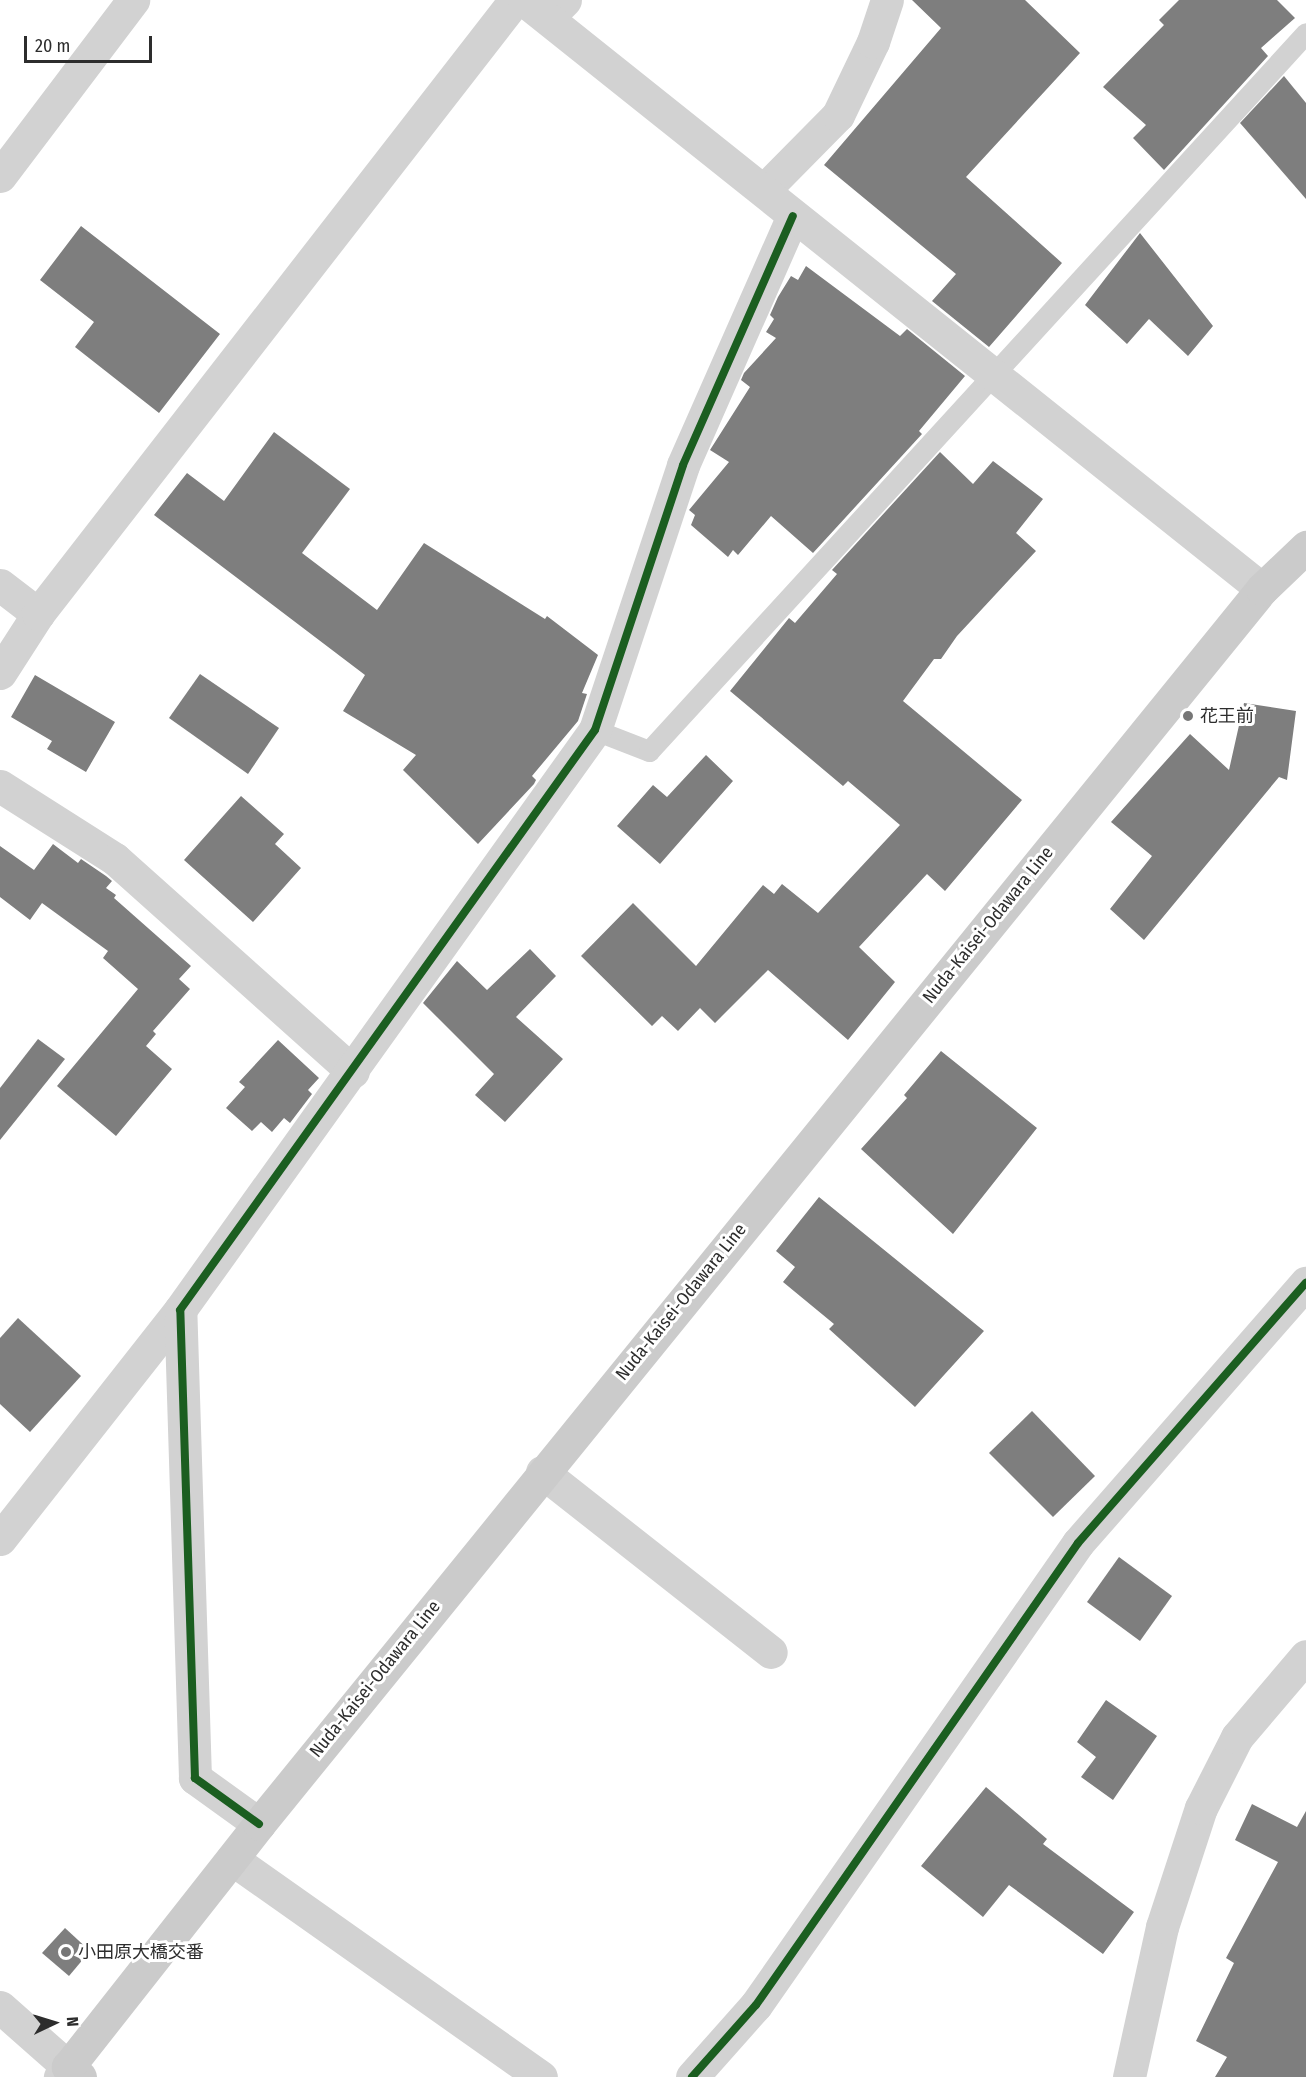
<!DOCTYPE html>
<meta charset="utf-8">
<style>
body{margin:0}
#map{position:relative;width:1306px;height:2077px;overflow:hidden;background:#fff;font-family:"Fira Sans Condensed","Noto Sans JP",sans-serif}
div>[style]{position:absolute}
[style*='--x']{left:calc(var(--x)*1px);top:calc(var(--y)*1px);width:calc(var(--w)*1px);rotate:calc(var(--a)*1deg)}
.building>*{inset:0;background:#7e7e7e}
.service>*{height:21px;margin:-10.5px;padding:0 10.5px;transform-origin:10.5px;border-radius:10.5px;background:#d2d2d2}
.minor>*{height:33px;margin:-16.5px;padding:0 16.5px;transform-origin:16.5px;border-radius:16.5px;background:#d2d2d2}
.tertiary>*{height:33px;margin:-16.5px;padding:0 16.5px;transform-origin:16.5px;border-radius:16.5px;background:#d2d2d2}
.secondary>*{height:33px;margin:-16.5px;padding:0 16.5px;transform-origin:16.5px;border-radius:16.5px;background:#cbcbcb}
.cycleway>*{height:8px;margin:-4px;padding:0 4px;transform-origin:4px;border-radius:4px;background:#1b5e20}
.dots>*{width:16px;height:16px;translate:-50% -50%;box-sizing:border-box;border:3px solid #fff;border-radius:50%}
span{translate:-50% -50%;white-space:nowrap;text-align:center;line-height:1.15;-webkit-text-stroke:6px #fff;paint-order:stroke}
.poi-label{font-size:18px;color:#2d2d2d}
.left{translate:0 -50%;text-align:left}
.street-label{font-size:18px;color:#2d2d2d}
.north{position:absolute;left:24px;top:1993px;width:60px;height:60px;-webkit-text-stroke:4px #fff;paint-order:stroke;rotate:86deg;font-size:16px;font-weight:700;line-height:24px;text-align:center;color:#2d2d2d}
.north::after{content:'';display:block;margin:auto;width:21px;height:27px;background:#2d2d2d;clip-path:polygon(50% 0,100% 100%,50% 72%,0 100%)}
.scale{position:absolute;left:24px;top:36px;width:128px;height:27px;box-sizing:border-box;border:3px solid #2d2d2d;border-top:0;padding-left:8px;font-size:18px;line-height:21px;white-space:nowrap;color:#2d2d2d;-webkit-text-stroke:4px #fff;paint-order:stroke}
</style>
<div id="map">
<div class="building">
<i style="clip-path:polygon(912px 0,1025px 0,1080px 53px,966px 177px,1062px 263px,989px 347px,932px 301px,956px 274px,824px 165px,941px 28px)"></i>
<i style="clip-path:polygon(1179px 0,1277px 0,1295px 18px,1261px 48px,1268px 56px,1164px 170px,1133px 138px,1146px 125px,1103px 87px,1164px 25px,1159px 20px)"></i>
<i style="clip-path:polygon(1284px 76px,1306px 103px,1306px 199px,1240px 123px)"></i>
<i style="clip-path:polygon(81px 226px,220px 334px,159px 413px,75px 347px,94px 322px,40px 280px)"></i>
<i style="clip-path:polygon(1140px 233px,1213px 326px,1188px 356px,1149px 319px,1127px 344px,1085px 305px)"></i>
<i style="clip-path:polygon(806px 266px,900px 336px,907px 329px,965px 376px,919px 431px,922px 434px,813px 553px,771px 516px,738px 555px,733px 550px,728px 557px,691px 525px,695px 515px,689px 510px,729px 462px,710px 450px,750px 387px,741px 380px,744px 373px,776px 338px,766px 332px,774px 319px,770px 315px,778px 297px,791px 276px,798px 280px)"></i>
<i style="clip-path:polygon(274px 432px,350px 489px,302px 553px,377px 610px,424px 543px,545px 619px,547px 616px,598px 655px,582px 693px,587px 694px,578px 721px,532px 776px,536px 780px,534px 784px,478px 844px,403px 770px,416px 755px,343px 711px,365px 675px,154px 515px,187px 473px,224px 501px)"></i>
<i style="clip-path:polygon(940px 452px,973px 484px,993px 461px,1043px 499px,1016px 533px,1036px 551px,957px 636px,941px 659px,934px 659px,903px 701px,1022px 800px,945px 891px,927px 874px,859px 947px,895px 982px,848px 1040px,768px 970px,715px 1023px,700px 1008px,678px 1031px,662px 1016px,652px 1026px,581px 956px,633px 903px,696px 966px,763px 885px,774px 894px,782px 884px,818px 913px,900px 825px,848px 781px,843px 786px,730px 691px,789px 618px,795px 623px,837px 574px,832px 570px)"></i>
<i style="clip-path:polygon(200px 674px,279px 728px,248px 774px,169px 718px)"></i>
<i style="clip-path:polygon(35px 675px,115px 722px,86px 772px,47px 749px,52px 741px,11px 717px)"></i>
<i style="clip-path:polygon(1244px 703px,1296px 711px,1287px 780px,1279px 777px,1144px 940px,1110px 909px,1152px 856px,1111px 822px,1190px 734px,1229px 770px)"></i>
<i style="clip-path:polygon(706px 755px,733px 781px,660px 864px,617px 826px,653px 785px,667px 797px)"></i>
<i style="clip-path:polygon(241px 796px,284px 834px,275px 844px,301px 868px,253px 922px,184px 860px)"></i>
<i style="clip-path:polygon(53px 844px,78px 863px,81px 859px,106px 876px,112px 881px,106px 888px,116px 895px,114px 898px,191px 966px,179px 979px,190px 989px,153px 1031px,156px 1034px,146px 1046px,172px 1069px,116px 1136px,57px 1086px,138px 989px,103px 958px,108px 951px,42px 903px,30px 920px,0 897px,0 846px,34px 870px)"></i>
<i style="clip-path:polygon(530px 949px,556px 976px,516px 1017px,563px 1059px,505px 1122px,475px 1095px,494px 1074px,423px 1003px,457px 961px,487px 990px)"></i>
<i style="clip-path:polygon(38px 1039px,65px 1059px,0 1140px,0 1088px)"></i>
<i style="clip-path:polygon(278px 1040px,319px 1078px,308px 1090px,312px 1094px,290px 1123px,284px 1118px,272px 1132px,261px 1122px,252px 1131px,226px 1108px,245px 1087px,239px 1082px)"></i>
<i style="clip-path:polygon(941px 1051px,1037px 1128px,953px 1234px,861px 1149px,907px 1098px,904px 1095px)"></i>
<i style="clip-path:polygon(819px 1197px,984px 1331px,915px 1407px,829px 1329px,834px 1324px,783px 1282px,795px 1267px,776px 1251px)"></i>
<i style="clip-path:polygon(18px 1318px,81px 1376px,30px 1432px,0 1404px,0 1338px)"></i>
<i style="clip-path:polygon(1032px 1411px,1095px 1476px,1053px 1517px,989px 1453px)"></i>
<i style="clip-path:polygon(1119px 1557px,1172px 1596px,1140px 1641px,1087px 1602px)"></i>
<i style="clip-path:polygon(1106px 1700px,1157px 1736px,1113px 1800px,1081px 1777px,1096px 1757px,1077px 1742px)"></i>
<i style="clip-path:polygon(986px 1787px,1047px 1839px,1043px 1844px,1134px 1912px,1103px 1954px,1009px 1885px,983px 1917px,921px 1866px)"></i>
<i style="clip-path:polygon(1252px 1804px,1297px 1827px,1306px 1811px,1306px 2077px,1215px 2077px,1227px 2057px,1196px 2041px,1234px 1963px,1226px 1958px,1278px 1862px,1235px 1840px)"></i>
<i style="clip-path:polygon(65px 1928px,90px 1951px,69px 1976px,42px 1953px)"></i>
</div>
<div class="service">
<i style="--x:595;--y:730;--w:58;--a:21.3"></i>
<i style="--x:649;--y:751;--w:973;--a:-47.54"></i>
</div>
<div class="minor">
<i style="--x:548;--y:17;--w:24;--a:-45"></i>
<i style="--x:0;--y:176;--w:221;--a:-52.9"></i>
<i style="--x:764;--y:190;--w:105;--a:-45.4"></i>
<i style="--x:838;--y:115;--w:81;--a:-64.4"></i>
<i style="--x:873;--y:42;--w:44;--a:-71.6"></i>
<i style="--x:0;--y:585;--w:48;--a:37.3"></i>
<i style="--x:0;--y:673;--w:70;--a:-57.2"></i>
<i style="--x:38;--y:614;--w:778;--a:-52.16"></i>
<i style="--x:0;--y:786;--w:136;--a:32.4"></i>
<i style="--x:115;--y:859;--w:319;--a:41.8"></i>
<i style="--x:542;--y:1472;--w:291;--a:38.2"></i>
<i style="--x:0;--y:1539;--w:291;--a:-51.8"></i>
<i style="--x:259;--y:1824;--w:79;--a:-144.3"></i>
<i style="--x:195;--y:1778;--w:468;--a:-91.8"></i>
<i style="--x:180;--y:1310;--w:713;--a:-54.42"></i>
<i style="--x:595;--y:730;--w:279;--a:-71.6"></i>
<i style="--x:683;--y:465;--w:272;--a:-66.2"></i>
<i style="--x:232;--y:1859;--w:378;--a:35.2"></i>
<i style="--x:692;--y:2077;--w:96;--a:-48.4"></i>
<i style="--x:756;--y:2005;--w:563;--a:-55.12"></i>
<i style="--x:1078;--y:1543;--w:346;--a:-48.8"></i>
<i style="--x:1129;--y:2077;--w:154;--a:-77.6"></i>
<i style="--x:1162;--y:1927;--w:125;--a:-71.9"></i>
<i style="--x:1201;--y:1808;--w:80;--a:-63.1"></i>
<i style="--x:1237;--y:1737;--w:106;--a:-49.6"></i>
</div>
<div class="tertiary">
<i style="--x:524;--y:0;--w:944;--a:38.59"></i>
<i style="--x:0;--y:2007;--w:91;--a:41.4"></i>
<i style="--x:68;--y:2067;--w:13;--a:129"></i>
</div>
<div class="secondary">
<i style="--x:80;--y:2077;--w:16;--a:-140"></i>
<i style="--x:68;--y:2067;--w:309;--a:-51.8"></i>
<i style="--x:259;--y:1824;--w:1591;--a:-50.92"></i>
<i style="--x:1262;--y:589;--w:61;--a:-43.7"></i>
</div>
<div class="cycleway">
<i style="--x:259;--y:1824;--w:79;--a:-144.3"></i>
<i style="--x:195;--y:1778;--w:468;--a:-91.8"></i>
<i style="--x:180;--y:1310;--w:713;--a:-54.42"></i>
<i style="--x:595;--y:730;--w:279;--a:-71.6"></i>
<i style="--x:683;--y:465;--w:272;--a:-66.2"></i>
<i style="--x:692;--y:2077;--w:96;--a:-48.4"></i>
<i style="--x:756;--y:2005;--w:563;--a:-55.12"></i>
<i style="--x:1078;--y:1543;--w:346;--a:-48.8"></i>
</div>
<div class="dots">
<i style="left:1188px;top:716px;background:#767676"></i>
<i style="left:66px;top:1952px;background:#767676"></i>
</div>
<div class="poi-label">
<span class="left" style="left:1200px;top:716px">花王前</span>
<span class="left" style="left:78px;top:1952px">小田原大橋交番</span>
</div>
<div class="street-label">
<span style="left:988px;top:925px;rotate:-51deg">Nuda-Kaisei-Odawara Line</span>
<span style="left:681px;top:1302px;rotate:-51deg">Nuda-Kaisei-Odawara Line</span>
<span style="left:375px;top:1679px;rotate:-51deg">Nuda-Kaisei-Odawara Line</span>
</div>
<div class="north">N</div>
<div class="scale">20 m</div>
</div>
